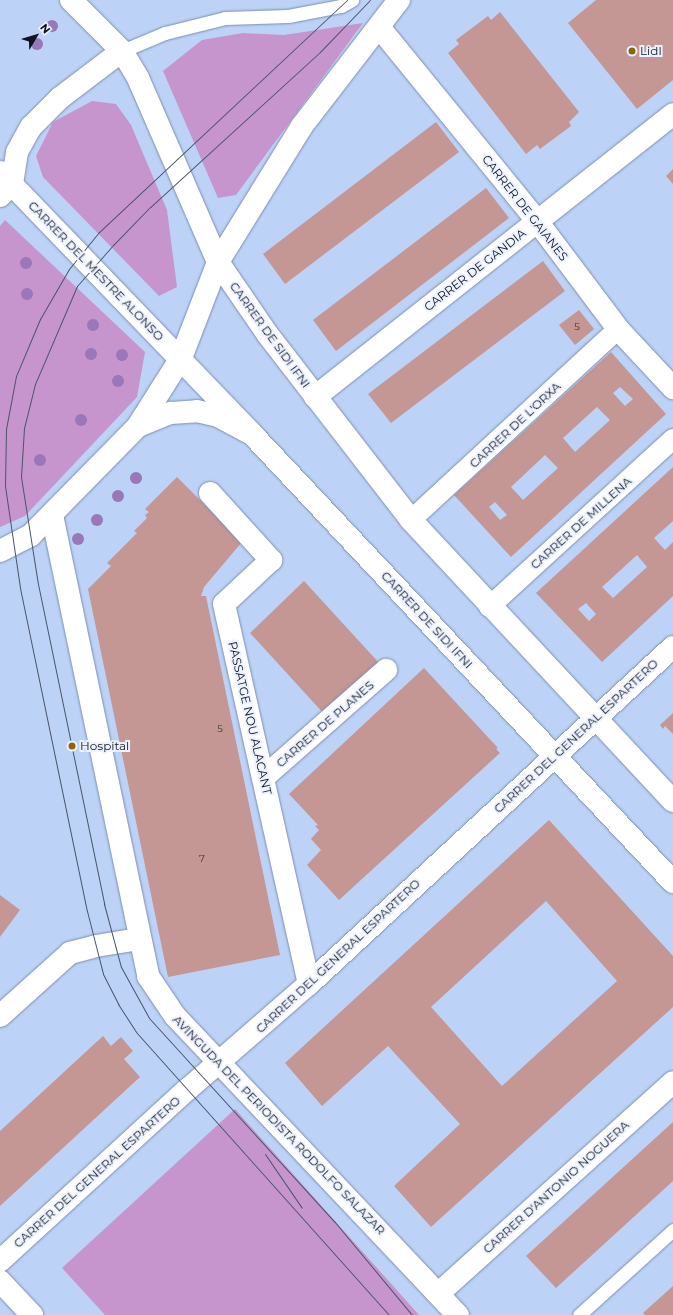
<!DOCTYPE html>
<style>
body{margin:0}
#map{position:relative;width:673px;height:1315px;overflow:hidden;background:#bdd2f7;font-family:Montserrat,sans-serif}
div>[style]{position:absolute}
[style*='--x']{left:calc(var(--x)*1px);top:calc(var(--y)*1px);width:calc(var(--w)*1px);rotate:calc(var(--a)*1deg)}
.green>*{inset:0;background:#c695ce}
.building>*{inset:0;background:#c49694}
.roads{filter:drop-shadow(0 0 1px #7b8eb1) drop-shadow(0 0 1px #7b8eb1)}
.service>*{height:13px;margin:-6.5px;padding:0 6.5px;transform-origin:6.5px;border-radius:6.5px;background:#fff}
.pedestrian>*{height:20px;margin:-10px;padding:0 10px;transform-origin:10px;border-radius:10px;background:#fff}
.minor>*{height:22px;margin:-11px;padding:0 11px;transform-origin:11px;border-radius:11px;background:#fff}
.secondary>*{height:22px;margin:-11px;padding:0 11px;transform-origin:11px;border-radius:11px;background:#fff}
.primary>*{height:22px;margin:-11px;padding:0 11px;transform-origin:11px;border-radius:11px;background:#fff}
.tram>*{height:1px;margin:-0.5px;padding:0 0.5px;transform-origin:0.5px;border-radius:0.5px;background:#495469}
.trees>*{width:12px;height:12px;margin:-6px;border-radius:50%;background:#9977b9}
.dots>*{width:11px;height:11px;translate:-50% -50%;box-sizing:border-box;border:2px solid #ecf2fe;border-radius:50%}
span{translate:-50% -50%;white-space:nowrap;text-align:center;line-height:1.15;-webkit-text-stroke:4px #ecf2fe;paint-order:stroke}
.number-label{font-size:10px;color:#3c353e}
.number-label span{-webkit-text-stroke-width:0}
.poi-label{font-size:12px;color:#0e1522}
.left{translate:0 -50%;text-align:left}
.street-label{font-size:12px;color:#0e1522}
.north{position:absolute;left:16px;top:16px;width:40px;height:40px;-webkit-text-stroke:3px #ecf2fe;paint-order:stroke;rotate:52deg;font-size:11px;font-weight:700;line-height:16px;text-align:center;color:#0e1522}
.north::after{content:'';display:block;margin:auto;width:14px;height:18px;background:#0e1522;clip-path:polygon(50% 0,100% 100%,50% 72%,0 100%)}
</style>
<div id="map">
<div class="green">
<i style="clip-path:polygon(363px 23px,236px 195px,218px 198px,163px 71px,202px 40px,243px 33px,284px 35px)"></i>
<i style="clip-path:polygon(92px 101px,116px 104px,131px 125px,167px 210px,177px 287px,159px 296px,43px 177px,36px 156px,53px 122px)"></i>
<i style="clip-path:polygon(5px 220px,145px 352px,137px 397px,25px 516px,0 527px,0 226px)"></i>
<i style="clip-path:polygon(235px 1109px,419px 1315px,105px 1315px,62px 1268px)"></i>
</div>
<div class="building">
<i style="clip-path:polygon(596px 0,673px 0,673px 80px,637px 109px,568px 23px)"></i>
<i style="clip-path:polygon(500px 12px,579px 112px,569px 122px,571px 126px,540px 149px,537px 145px,526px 154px,448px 53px,459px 44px,456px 40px,488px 16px,491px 20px)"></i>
<i style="clip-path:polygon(436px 122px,459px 152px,285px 284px,263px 254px)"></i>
<i style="clip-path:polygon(673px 169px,673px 184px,666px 176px)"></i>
<i style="clip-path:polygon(486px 188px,509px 218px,336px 351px,313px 320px)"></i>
<i style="clip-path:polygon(543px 261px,565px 291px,391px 423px,368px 394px)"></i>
<i style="clip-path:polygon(579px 310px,594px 329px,575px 345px,559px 325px)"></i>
<i style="clip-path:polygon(evenodd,611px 352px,666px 414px,511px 557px,454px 495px,611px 352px,620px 387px,633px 399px,625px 406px,613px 393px,620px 387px,611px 352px,597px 407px,610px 420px,575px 452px,563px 438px,597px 407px,611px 352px,545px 455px,558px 468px,523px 500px,511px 487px,545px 455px,611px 352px,495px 502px,507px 515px,500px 520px,489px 507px,495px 502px)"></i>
<i style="clip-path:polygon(evenodd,673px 467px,673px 521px,654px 538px,665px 550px,673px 542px,673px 596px,602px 662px,536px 593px,673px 467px,637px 555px,647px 567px,613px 598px,602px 587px,637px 555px,673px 467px,586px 603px,596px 614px,589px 621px,578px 609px,586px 603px)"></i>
<i style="clip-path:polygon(177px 477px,242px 542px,204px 587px,201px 596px,206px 596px,280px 955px,168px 977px,88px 589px,111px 566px,107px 563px,137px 533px,134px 531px,147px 518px,145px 515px,149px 512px,145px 509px)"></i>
<i style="clip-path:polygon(304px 581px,380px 664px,325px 715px,250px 633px)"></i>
<i style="clip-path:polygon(424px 668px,498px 748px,496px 749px,500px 753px,339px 900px,307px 865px,321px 850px,311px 839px,319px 830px,315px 826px,318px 825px,289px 794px)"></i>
<i style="clip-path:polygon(673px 713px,673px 734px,665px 726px,663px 729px,660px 725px)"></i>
<i style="clip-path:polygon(evenodd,549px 820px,673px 956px,673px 1007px,431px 1227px,394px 1186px,460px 1124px,388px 1046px,322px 1106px,285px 1063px,549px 820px,546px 901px,617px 981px,502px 1086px,431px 1007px,546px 901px)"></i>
<i style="clip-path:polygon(0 895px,20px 910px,0 937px)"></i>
<i style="clip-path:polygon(103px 1036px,111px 1046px,121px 1037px,133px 1051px,124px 1059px,140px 1077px,0 1206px,0 1131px)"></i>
<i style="clip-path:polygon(673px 1122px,673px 1181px,556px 1288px,526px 1256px)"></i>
<i style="clip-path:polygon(673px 1286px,673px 1315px,645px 1315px,643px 1313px)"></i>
</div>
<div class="roads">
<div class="service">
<i style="--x:122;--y:51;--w:47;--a:-22.7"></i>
<i style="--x:165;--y:33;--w:62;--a:-14"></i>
<i style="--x:225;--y:18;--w:63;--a:-1.8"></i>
<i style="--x:288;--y:16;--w:54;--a:-10.7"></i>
<i style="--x:341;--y:6;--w:13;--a:-29"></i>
<i style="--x:579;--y:1315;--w:127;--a:-42.1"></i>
</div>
<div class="pedestrian">
<i style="--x:411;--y:520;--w:282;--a:-42.7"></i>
<i style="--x:489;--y:607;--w:249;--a:-42.4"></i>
</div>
<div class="minor">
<i style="--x:379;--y:27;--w:250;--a:50.8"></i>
<i style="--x:537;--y:221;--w:135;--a:53.1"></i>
<i style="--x:618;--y:329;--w:81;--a:47"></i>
<i style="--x:315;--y:397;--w:456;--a:-38.3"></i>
<i style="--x:210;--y:493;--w:91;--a:47.7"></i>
<i style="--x:271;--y:560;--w:64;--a:136.9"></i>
<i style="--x:224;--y:604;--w:389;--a:77.4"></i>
<i style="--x:52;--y:515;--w:471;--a:78.2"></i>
<i style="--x:148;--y:976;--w:48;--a:56"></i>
<i style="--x:175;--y:1016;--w:412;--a:46.6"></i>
<i style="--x:263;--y:778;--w:164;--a:-41.3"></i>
<i style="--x:0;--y:1016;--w:94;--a:-42"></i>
<i style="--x:70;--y:953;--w:27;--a:-15"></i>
<i style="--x:96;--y:946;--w:44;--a:-9.2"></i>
<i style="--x:0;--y:1261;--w:255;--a:-42.5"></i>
<i style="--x:188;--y:1089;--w:160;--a:-41"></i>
<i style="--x:309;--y:984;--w:496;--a:-42.8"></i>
<i style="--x:0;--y:1281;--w:47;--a:46.7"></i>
<i style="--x:439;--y:1293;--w:315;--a:-42"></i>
</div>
<div class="secondary">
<i style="--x:0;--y:196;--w:17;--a:-45"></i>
<i style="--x:12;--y:184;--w:32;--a:-81"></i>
<i style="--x:17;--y:152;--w:29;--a:-61"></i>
<i style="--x:31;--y:127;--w:41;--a:-45"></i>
<i style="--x:60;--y:98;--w:78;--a:-37.2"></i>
<i style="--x:138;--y:426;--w:35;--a:-22"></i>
<i style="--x:171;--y:413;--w:26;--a:-4"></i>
<i style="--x:197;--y:411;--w:22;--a:13"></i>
<i style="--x:218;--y:416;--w:34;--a:28"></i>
<i style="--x:0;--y:551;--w:35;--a:-27"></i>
<i style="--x:31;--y:535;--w:153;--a:-45.5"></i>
<i style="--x:138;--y:426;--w:80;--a:-57.7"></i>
<i style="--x:181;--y:358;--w:103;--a:-68.9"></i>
<i style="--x:218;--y:262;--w:160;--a:-58.3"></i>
<i style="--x:302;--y:126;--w:159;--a:-52.4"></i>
</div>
<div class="primary">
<i style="--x:71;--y:0;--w:72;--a:45"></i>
<i style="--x:122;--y:51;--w:31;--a:59"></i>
<i style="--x:138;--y:78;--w:201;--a:66.5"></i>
<i style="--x:218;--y:262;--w:88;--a:55.6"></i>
<i style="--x:268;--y:335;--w:234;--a:52.3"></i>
<i style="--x:411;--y:520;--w:384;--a:47"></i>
<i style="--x:0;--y:172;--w:364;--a:46.1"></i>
<i style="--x:252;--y:434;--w:615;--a:46.78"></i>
</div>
</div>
<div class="tram">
<i style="--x:347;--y:0;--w:340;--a:136.9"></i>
<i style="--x:99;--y:232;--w:48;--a:129"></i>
<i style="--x:69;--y:269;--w:58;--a:120.1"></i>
<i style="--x:40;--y:319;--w:62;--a:112.8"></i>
<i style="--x:16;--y:376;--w:54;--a:100.7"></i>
<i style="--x:6;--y:429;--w:57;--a:91"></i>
<i style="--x:5;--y:486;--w:103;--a:81.6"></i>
<i style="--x:20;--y:588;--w:330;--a:78.3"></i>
<i style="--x:87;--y:911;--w:65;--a:75.7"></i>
<i style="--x:103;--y:974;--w:34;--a:63"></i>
<i style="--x:118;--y:1004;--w:33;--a:57"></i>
<i style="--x:136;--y:1032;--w:380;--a:48.2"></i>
<i style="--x:370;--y:0;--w:72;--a:133.9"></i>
<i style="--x:320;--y:52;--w:230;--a:137.6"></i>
<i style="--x:150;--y:207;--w:52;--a:134.2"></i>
<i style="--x:114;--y:244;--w:56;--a:131.4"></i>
<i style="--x:77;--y:286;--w:107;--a:113.2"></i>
<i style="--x:35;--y:384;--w:45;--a:104"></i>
<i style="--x:24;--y:428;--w:49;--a:93.5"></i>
<i style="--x:21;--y:477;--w:108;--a:81"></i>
<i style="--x:38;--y:584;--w:327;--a:78.3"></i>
<i style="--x:104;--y:904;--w:65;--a:74.9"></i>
<i style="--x:121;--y:967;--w:58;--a:61.2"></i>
<i style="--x:149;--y:1018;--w:275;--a:47.7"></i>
<i style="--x:334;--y:1221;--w:122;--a:50.3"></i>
<i style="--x:265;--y:1154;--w:65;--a:55.6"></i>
</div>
<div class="trees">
<i style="left:52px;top:26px"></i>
<i style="left:37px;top:44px"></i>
<i style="left:26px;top:263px"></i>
<i style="left:27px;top:294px"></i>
<i style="left:93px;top:325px"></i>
<i style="left:91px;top:354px"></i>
<i style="left:122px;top:355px"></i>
<i style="left:118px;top:381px"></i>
<i style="left:81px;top:420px"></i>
<i style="left:40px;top:460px"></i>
<i style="left:136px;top:478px"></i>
<i style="left:118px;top:496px"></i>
<i style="left:97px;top:520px"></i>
<i style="left:78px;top:539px"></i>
</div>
<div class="dots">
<i style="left:632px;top:51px;background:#8c6506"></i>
<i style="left:72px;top:746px;background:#8c6506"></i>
</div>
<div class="number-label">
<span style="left:577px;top:327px">5</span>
<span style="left:220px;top:729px">5</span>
<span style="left:202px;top:859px">7</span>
</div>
<div class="poi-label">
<span class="left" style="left:640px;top:51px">Lidl</span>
<span class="left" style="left:80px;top:746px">Hospital</span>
</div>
<div class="street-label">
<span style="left:525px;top:208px;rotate:52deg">CARRER DE GAIANES</span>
<span style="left:475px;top:270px;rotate:-38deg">CARRER DE GANDIA</span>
<span style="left:96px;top:271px;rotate:46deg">CARRER DEL MESTRE ALONSO</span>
<span style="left:270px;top:335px;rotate:54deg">CARRER DE SIDI IFNI</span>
<span style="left:515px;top:425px;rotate:-43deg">CARRER DE L'ORXA</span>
<span style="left:581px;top:523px;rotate:-42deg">CARRER DE MILLENA</span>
<span style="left:427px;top:620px;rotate:47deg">CARRER DE SIDI IFNI</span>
<span style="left:250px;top:718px;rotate:77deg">PASSATGE NOU ALACANT</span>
<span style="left:325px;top:724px;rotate:-41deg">CARRER DE PLANES</span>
<span style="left:576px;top:736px;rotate:-43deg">CARRER DEL GENERAL ESPARTERO</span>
<span style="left:338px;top:956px;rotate:-43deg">CARRER DEL GENERAL ESPARTERO</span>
<span style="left:279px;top:1125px;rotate:46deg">AVINGUDA DEL PERIODISTA RODOLFO SALAZAR</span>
<span style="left:97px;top:1172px;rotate:-42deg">CARRER DEL GENERAL ESPARTERO</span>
<span style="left:556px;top:1187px;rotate:-42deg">CARRER D'ANTONIO NOGUERA</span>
</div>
<div class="north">N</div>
</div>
